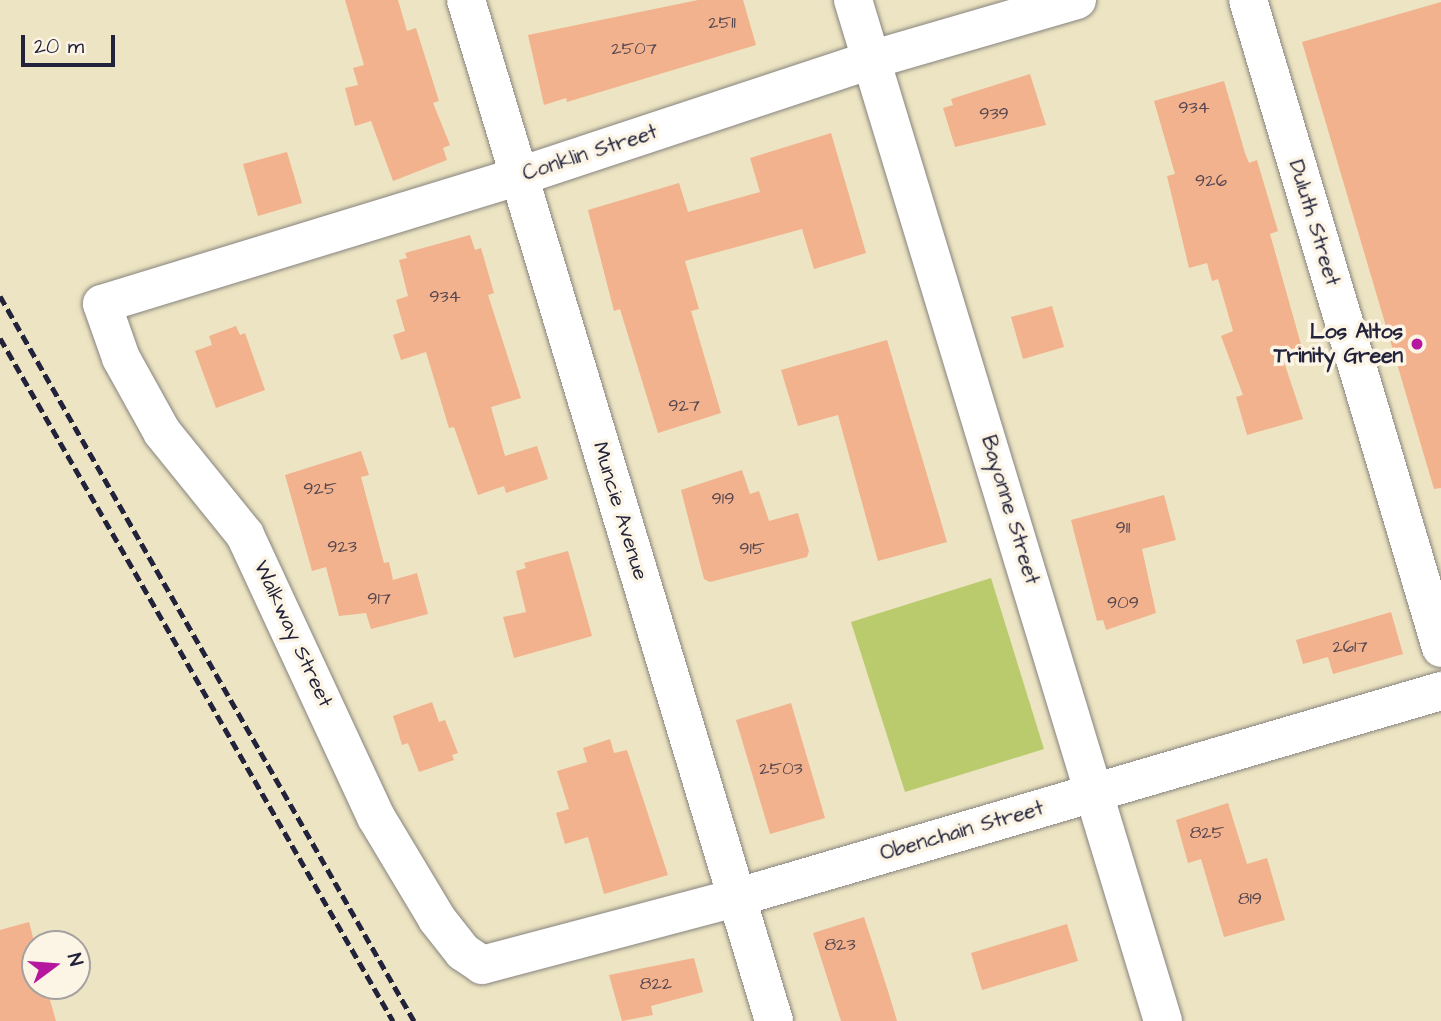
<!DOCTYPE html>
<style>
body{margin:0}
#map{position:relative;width:1441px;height:1021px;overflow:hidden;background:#ece4c2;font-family:"Architects Daughter",sans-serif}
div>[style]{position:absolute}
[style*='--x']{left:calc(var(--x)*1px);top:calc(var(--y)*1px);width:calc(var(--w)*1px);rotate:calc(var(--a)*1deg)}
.green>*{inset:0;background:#bacb6e}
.building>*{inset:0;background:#f2b28d}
.roads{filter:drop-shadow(0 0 2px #87837e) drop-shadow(0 0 2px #87837e)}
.minor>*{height:38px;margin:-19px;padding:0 19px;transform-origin:19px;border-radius:19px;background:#fff}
.rail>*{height:5px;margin-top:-2.5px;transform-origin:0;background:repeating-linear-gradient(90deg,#22223b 0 10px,transparent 0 15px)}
.dots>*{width:19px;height:19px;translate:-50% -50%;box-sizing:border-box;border:4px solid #fcf5e5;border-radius:50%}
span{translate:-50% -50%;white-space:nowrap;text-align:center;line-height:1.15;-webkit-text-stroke:7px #fcf5e5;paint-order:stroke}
.number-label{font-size:18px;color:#564650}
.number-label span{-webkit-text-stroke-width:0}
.street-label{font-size:21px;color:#22223b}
.poi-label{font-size:21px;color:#22223b;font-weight:700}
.right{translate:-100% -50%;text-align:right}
.north{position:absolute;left:21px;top:930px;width:70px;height:70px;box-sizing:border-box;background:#fcf5e5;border:2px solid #a5a1a1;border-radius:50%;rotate:74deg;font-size:19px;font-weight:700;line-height:28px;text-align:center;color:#22223b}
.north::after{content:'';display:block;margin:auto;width:24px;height:32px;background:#b5179e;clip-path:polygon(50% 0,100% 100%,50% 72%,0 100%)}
.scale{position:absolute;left:21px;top:35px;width:94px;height:32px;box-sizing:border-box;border:4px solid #22223b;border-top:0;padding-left:9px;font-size:21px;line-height:24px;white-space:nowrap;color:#22223b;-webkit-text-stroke:5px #fcf5e5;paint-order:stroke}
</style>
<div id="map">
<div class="green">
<i style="clip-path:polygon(991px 578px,1044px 749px,905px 792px,851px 622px)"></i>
</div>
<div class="building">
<i style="clip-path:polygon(345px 0,398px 0,407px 31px,416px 28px,439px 101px,433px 103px,450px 145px,443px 148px,447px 160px,393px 181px,371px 121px,355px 126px,345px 88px,358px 85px,353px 68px,364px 65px)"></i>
<i style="clip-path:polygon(698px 0,743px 0,756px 45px,567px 102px,566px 98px,544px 105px,528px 35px)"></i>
<i style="clip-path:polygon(1441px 2px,1441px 488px,1434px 489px,1302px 42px)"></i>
<i style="clip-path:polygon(1030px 74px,1046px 125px,955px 147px,943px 108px,953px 105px,951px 99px)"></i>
<i style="clip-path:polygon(1224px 81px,1245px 153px,1249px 163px,1257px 160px,1264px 184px,1278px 231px,1270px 234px,1302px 348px,1282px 356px,1303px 419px,1247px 435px,1236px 397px,1243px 395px,1221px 336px,1233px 331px,1218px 279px,1212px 281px,1207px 263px,1189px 268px,1167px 176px,1175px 174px,1154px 101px)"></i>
<i style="clip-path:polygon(831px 133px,866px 253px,814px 269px,802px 229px,685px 261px,699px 309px,691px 311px,721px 413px,658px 433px,620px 309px,614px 311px,588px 210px,679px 183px,688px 212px,760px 192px,750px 158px)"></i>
<i style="clip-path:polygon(287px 152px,302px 203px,258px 216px,243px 164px)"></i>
<i style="clip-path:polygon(470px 235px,475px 250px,481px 248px,494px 293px,488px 295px,521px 398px,491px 407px,505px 456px,537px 446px,548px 479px,506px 493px,504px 486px,478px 495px,454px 427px,449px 428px,426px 352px,401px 360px,393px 335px,405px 331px,396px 300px,408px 296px,399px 260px,407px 258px,405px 253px)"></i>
<i style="clip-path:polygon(1052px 306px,1064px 347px,1023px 359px,1011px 317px)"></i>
<i style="clip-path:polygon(236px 326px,240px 335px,245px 333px,265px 390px,216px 408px,195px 351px,212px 345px,209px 336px)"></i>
<i style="clip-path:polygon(887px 340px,947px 542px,878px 561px,838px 415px,798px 426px,781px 370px)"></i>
<i style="clip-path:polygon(361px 451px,369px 475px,361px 477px,384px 563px,389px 562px,393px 580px,417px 573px,428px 614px,371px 629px,366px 613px,339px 616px,326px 567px,312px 571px,285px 475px)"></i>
<i style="clip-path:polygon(742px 470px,750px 494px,759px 491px,769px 521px,798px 513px,809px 551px,807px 557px,710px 582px,704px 579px,681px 490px)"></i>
<i style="clip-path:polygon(1164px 495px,1176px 540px,1142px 549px,1156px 613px,1106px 630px,1103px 620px,1097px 621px,1071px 520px)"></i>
<i style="clip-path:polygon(568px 551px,592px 636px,514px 658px,503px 617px,526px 612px,516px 571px,526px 568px,524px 563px)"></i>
<i style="clip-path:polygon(1391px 612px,1403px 654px,1333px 674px,1328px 657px,1303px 664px,1296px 640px)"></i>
<i style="clip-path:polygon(432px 702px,439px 722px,445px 720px,458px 753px,452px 755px,454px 760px,419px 772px,408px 743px,402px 745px,393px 716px)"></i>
<i style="clip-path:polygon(791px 703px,825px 818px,770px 834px,736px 720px)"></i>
<i style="clip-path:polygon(610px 739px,614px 753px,627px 750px,668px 875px,604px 894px,588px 837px,565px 844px,556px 813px,569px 809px,557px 771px,587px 762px,583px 748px)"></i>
<i style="clip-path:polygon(1228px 803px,1247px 864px,1267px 858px,1285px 920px,1224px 937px,1201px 859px,1188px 863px,1176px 820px)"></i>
<i style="clip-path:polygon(864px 917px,888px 991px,897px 1021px,841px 1021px,813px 933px)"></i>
<i style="clip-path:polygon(29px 922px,35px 945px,35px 986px,46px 986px,56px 1021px,0 1021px,0 930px)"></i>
<i style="clip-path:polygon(1067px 924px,1078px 961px,982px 990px,971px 953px)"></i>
<i style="clip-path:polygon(694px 958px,703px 992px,651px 1006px,653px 1015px,622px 1021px,609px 975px)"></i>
</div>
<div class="roads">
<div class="minor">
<i style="--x:466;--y:0;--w:1066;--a:73.21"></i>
<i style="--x:853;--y:0;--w:1067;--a:73.11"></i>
<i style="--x:1077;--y:0;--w:215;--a:163.8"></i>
<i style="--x:871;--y:60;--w:370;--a:161.7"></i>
<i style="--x:520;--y:176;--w:437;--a:163"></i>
<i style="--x:102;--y:304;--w:57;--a:70.6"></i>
<i style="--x:121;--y:358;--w:85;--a:61"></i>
<i style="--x:162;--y:432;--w:132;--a:51.1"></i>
<i style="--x:245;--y:535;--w:311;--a:65.1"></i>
<i style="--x:376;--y:817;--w:119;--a:59.1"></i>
<i style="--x:437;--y:919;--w:42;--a:51.8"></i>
<i style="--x:463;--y:952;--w:23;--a:34"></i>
<i style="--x:482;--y:965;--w:262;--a:-14.8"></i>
<i style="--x:735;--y:898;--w:736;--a:-16.34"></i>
<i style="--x:1248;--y:0;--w:676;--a:73.41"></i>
</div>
</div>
<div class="rail">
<i style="--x:0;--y:296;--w:835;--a:60.27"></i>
<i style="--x:0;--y:338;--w:788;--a:60.08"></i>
</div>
<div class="dots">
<i style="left:1417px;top:344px;background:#b5179e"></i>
</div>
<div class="number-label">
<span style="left:722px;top:23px">2511</span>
<span style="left:634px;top:49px">2507</span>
<span style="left:1194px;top:108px">934</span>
<span style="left:994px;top:114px">939</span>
<span style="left:1211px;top:181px">926</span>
<span style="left:445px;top:297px">934</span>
<span style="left:684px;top:406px">927</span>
<span style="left:320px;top:489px">925</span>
<span style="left:723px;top:499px">919</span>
<span style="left:1123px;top:528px">911</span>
<span style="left:342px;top:547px">923</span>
<span style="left:752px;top:549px">915</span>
<span style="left:379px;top:599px">917</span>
<span style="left:1123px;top:603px">909</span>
<span style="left:1350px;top:647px">2617</span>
<span style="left:781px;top:769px">2503</span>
<span style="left:1207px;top:833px">825</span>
<span style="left:1250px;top:899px">819</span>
<span style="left:840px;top:945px">823</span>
<span style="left:656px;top:984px">822</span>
</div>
<div class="street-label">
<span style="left:590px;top:153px;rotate:-18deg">Conklin Street</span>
<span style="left:1314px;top:223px;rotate:73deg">Duluth Street</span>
<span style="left:1010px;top:510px;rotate:73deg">Bayonne Street</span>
<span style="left:620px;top:511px;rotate:73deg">Muncie Avenue</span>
<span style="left:293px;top:634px;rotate:65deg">Walkway Street</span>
<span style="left:962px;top:831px;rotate:-16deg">Obenchain Street</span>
</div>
<div class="poi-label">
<span class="right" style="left:1403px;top:344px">Los Altos<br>Trinity Green</span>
</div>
<div class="north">N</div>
<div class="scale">20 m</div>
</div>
